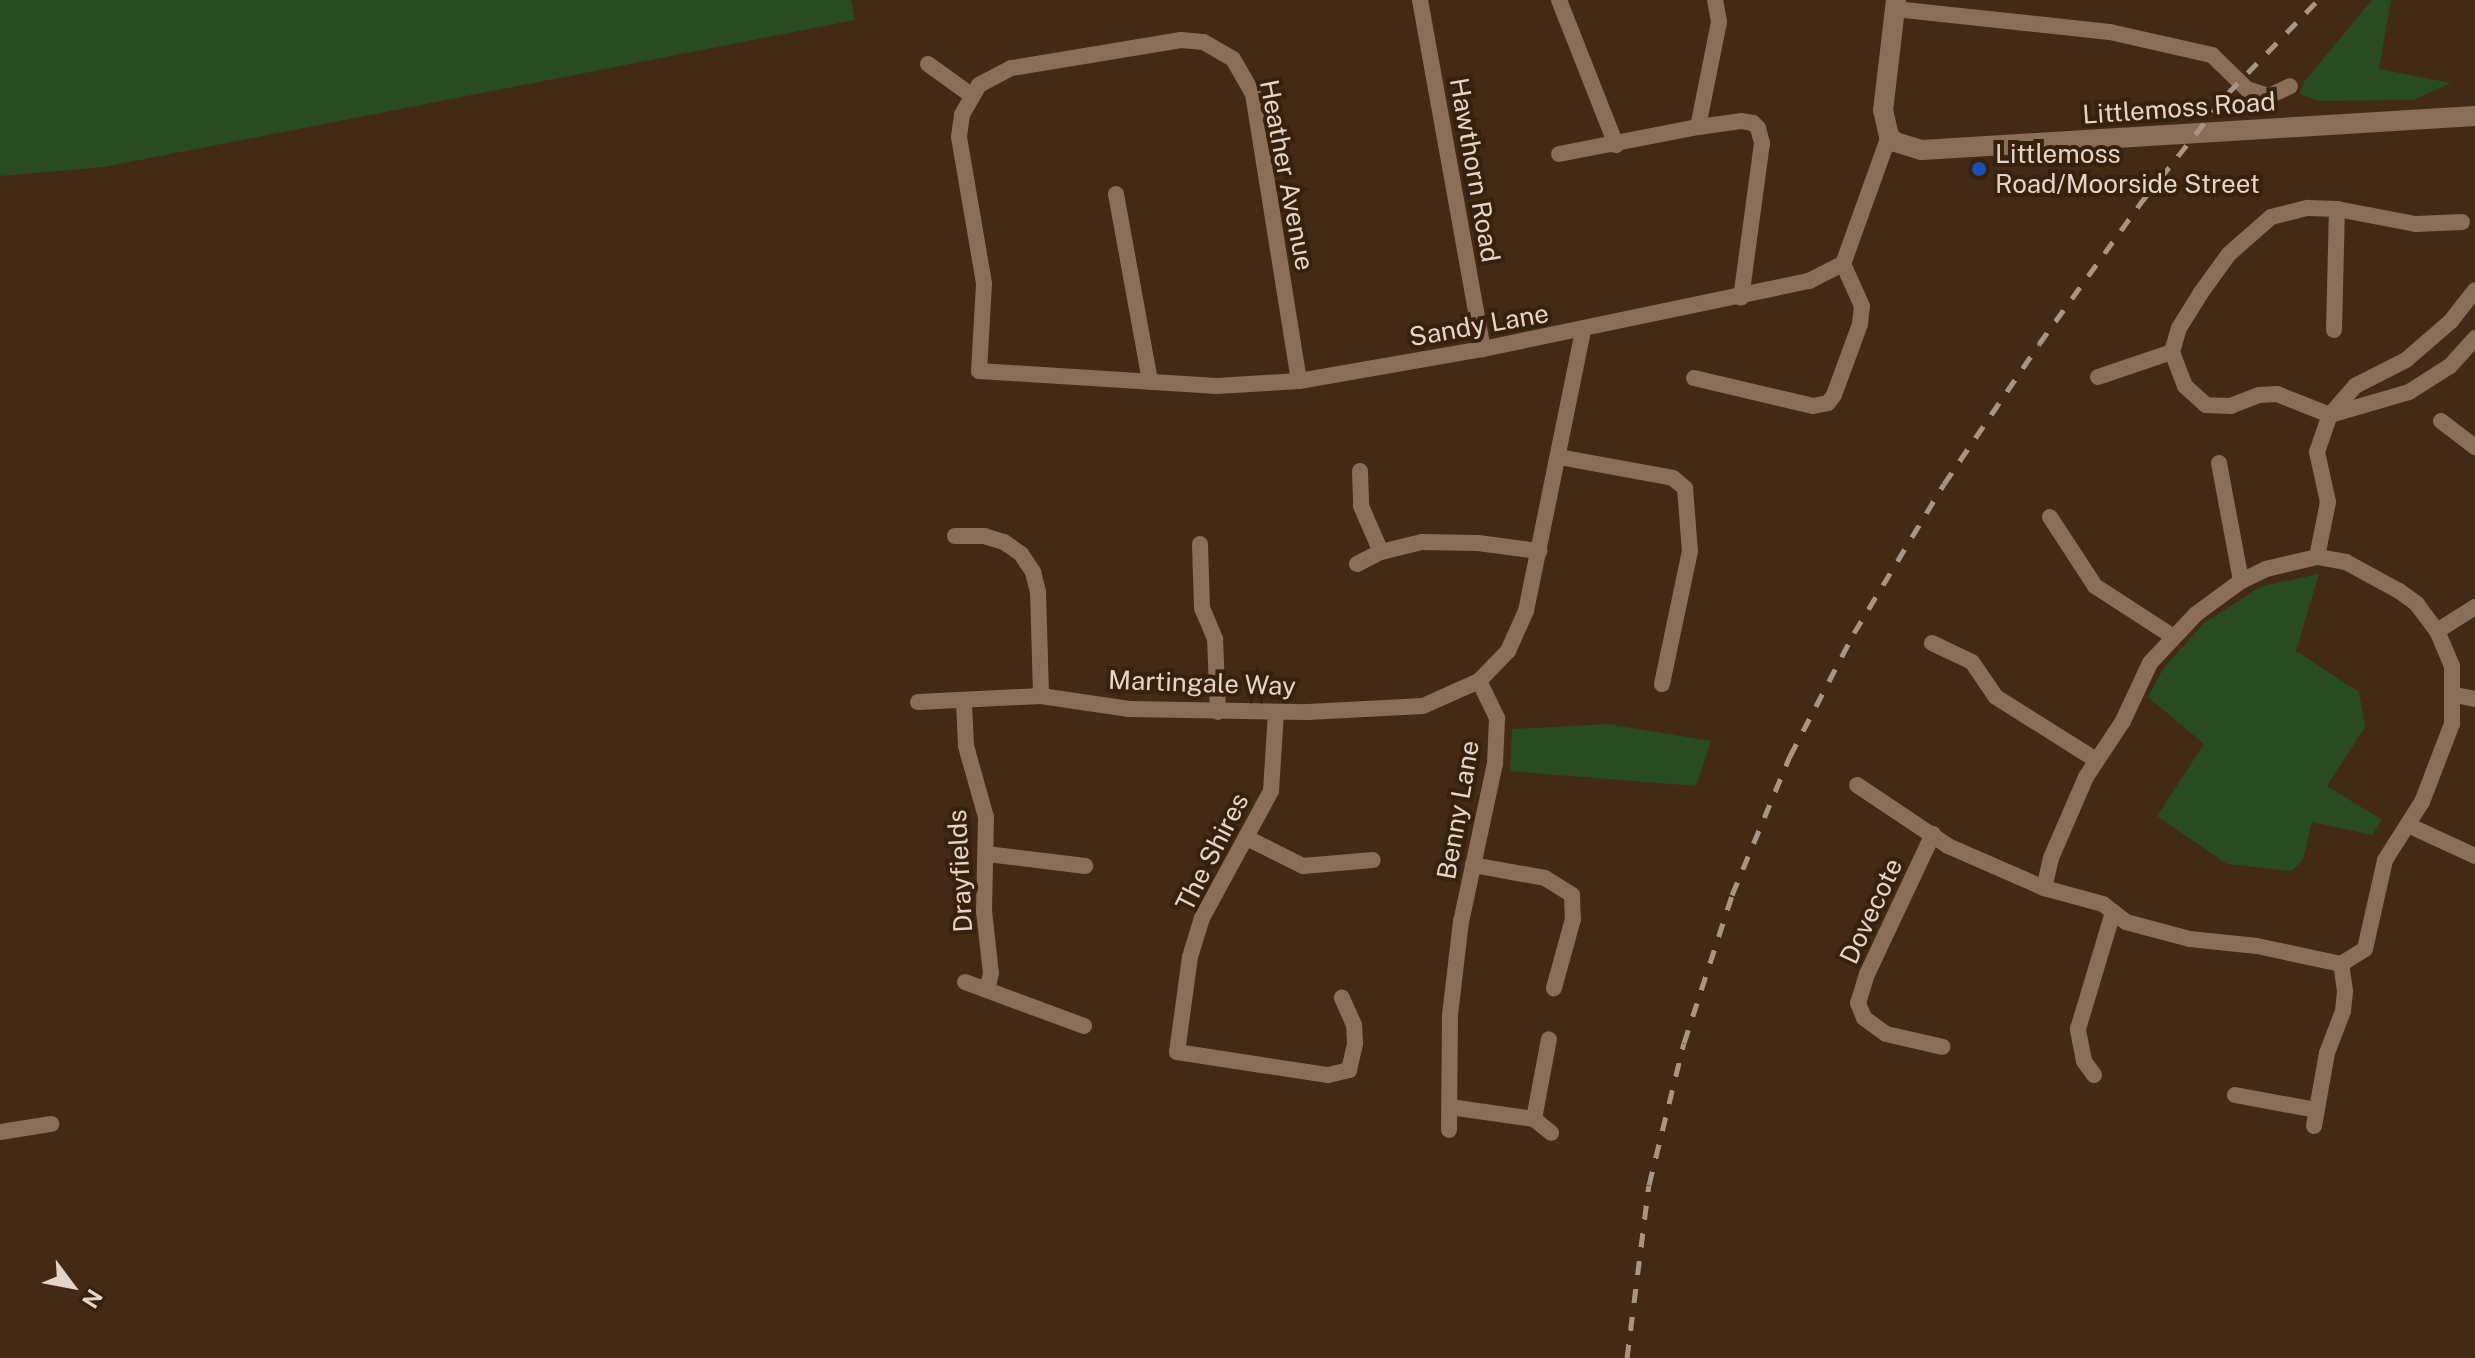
<!DOCTYPE html>
<style>
body{margin:0}
#map{position:relative;width:2475px;height:1358px;overflow:hidden;background:#422a16;font-family:"Public Sans",sans-serif}
div>[style]{position:absolute}
[style*='--x']{left:calc(var(--x)*1px);top:calc(var(--y)*1px);width:calc(var(--w)*1px);rotate:calc(var(--a)*1deg)}
.green>*{inset:0;background:#294b22}
.minor>*{height:16px;margin:-8px;padding:0 8px;transform-origin:8px;border-radius:8px;background:#8a6e58}
.tertiary>*{height:20px;margin:-10px;padding:0 10px;transform-origin:10px;border-radius:10px;background:#8a6e58}
.rail>*{height:5px;margin-top:-2.5px;transform-origin:0;background:repeating-linear-gradient(90deg,#a89586 0 14px,transparent 0 28px)}
.dots>*{width:22px;height:22px;translate:-50% -50%;box-sizing:border-box;border:4px solid #37200c;border-radius:50%}
span{translate:-50% -50%;white-space:nowrap;text-align:center;line-height:1.15;-webkit-text-stroke:8px #37200c;paint-order:stroke}
.street-label{font-size:26px;color:#e5d5c9}
.poi-label{font-size:26px;color:#e5d5c9}
.left{translate:0 -50%;text-align:left}
.north{position:absolute;left:32px;top:1246px;width:80px;height:80px;-webkit-text-stroke:6px #37200c;paint-order:stroke;rotate:122deg;font-size:22px;font-weight:700;line-height:32px;text-align:center;color:#e5d5c9}
.north::after{content:'';display:block;margin:auto;width:28px;height:36px;background:#e5d5c9;clip-path:polygon(50% 0,100% 100%,50% 72%,0 100%)}
</style>
<div id="map">
<div class="green">
<i style="clip-path:polygon(0 0,851px 0,855px 20px,104px 167px,0 176px)"></i>
<i style="clip-path:polygon(2372px 0,2391px 0,2379px 69px,2451px 83px,2413px 100px,2319px 101px,2299px 94px,2304px 82px)"></i>
<i style="clip-path:polygon(2319px 574px,2296px 651px,2359px 692px,2365px 727px,2327px 786px,2382px 820px,2372px 835px,2312px 822px,2303px 860px,2291px 871px,2227px 864px,2157px 816px,2204px 744px,2148px 697px,2163px 669px,2204px 623px,2262px 586px)"></i>
<i style="clip-path:polygon(1608px 724px,1711px 741px,1696px 786px,1510px 771px,1512px 729px)"></i>
</div>
<div class="minor">
<i style="--x:1420;--y:0;--w:355;--a:79.8"></i>
<i style="--x:1559;--y:0;--w:156;--a:68.5"></i>
<i style="--x:1895;--y:9;--w:216;--a:6.1"></i>
<i style="--x:2110;--y:32;--w:105;--a:12.7"></i>
<i style="--x:2212;--y:55;--w:49;--a:44.2"></i>
<i style="--x:2247;--y:89;--w:23;--a:18"></i>
<i style="--x:2269;--y:96;--w:23;--a:-25"></i>
<i style="--x:928;--y:64;--w:53;--a:35.8"></i>
<i style="--x:1698;--y:127;--w:107;--a:-78.7"></i>
<i style="--x:1719;--y:22;--w:22;--a:-100"></i>
<i style="--x:1559;--y:154;--w:142;--a:-11"></i>
<i style="--x:1698;--y:127;--w:43;--a:-7.9"></i>
<i style="--x:1741;--y:121;--w:12;--a:9"></i>
<i style="--x:1753;--y:123;--w:7;--a:45"></i>
<i style="--x:1758;--y:128;--w:16;--a:75"></i>
<i style="--x:1762;--y:143;--w:156;--a:97.7"></i>
<i style="--x:1116;--y:194;--w:191;--a:79.7"></i>
<i style="--x:2334;--y:330;--w:121;--a:-88.6"></i>
<i style="--x:2098;--y:377;--w:78;--a:-18.7"></i>
<i style="--x:1694;--y:378;--w:122;--a:13.2"></i>
<i style="--x:1813;--y:406;--w:15;--a:-11"></i>
<i style="--x:1828;--y:403;--w:10;--a:-53"></i>
<i style="--x:1834;--y:395;--w:76;--a:-69.9"></i>
<i style="--x:1860;--y:324;--w:18;--a:-84"></i>
<i style="--x:1862;--y:306;--w:46;--a:-114.3"></i>
<i style="--x:1299;--y:381;--w:291;--a:-99.1"></i>
<i style="--x:1253;--y:94;--w:40;--a:-119.7"></i>
<i style="--x:1233;--y:59;--w:34;--a:-150"></i>
<i style="--x:1203;--y:42;--w:22;--a:-175"></i>
<i style="--x:1181;--y:40;--w:172;--a:170.6"></i>
<i style="--x:1011;--y:68;--w:36;--a:152"></i>
<i style="--x:979;--y:85;--w:34;--a:120"></i>
<i style="--x:962;--y:115;--w:22;--a:98"></i>
<i style="--x:959;--y:137;--w:149;--a:80.3"></i>
<i style="--x:984;--y:284;--w:87;--a:93.3"></i>
<i style="--x:979;--y:371;--w:238;--a:3.6"></i>
<i style="--x:1217;--y:386;--w:82;--a:-3.5"></i>
<i style="--x:1299;--y:381;--w:187;--a:-9.9"></i>
<i style="--x:1483;--y:349;--w:333;--a:-11.8"></i>
<i style="--x:1809;--y:281;--w:38;--a:-27"></i>
<i style="--x:1843;--y:264;--w:136;--a:-70.2"></i>
<i style="--x:2330;--y:415;--w:57;--a:-158.4"></i>
<i style="--x:2277;--y:394;--w:18;--a:177"></i>
<i style="--x:2259;--y:395;--w:30;--a:159"></i>
<i style="--x:2231;--y:406;--w:25;--a:-178"></i>
<i style="--x:2206;--y:405;--w:28;--a:-138"></i>
<i style="--x:2185;--y:386;--w:36;--a:-111"></i>
<i style="--x:2172;--y:352;--w:25;--a:-74"></i>
<i style="--x:2179;--y:328;--w:40;--a:-58"></i>
<i style="--x:2200;--y:294;--w:49;--a:-54.1"></i>
<i style="--x:2229;--y:254;--w:56;--a:-41.4"></i>
<i style="--x:2271;--y:217;--w:38;--a:-14"></i>
<i style="--x:2308;--y:208;--w:29;--a:2"></i>
<i style="--x:2337;--y:209;--w:80;--a:10.8"></i>
<i style="--x:2416;--y:224;--w:46;--a:-2.5"></i>
<i style="--x:2330;--y:415;--w:82;--a:-16.2"></i>
<i style="--x:2409;--y:392;--w:49;--a:-32.4"></i>
<i style="--x:2450;--y:366;--w:38;--a:-48"></i>
<i style="--x:2441;--y:421;--w:43;--a:37.4"></i>
<i style="--x:1559;--y:457;--w:116;--a:10.4"></i>
<i style="--x:1673;--y:478;--w:16;--a:40"></i>
<i style="--x:1685;--y:488;--w:63;--a:85.5"></i>
<i style="--x:1690;--y:551;--w:136;--a:101.9"></i>
<i style="--x:2219;--y:463;--w:120;--a:79.4"></i>
<i style="--x:1360;--y:471;--w:35;--a:88"></i>
<i style="--x:1361;--y:506;--w:50;--a:66.5"></i>
<i style="--x:1381;--y:552;--w:42;--a:-13.7"></i>
<i style="--x:1422;--y:542;--w:56;--a:1"></i>
<i style="--x:1478;--y:543;--w:62;--a:7.5"></i>
<i style="--x:2050;--y:517;--w:82;--a:56.9"></i>
<i style="--x:2095;--y:586;--w:92;--a:33"></i>
<i style="--x:955;--y:536;--w:29;--a:0"></i>
<i style="--x:984;--y:536;--w:21;--a:17"></i>
<i style="--x:1004;--y:542;--w:21;--a:35"></i>
<i style="--x:1021;--y:554;--w:22;--a:56"></i>
<i style="--x:1033;--y:572;--w:21;--a:76"></i>
<i style="--x:1038;--y:592;--w:104;--a:88.3"></i>
<i style="--x:1200;--y:544;--w:64;--a:88.2"></i>
<i style="--x:1202;--y:608;--w:34;--a:67"></i>
<i style="--x:1215;--y:639;--w:73;--a:87.6"></i>
<i style="--x:2317;--y:557;--w:56;--a:-78.7"></i>
<i style="--x:2328;--y:502;--w:51;--a:-102.4"></i>
<i style="--x:2317;--y:452;--w:39;--a:-71"></i>
<i style="--x:2330;--y:415;--w:38;--a:-49"></i>
<i style="--x:2355;--y:386;--w:57;--a:-27"></i>
<i style="--x:2406;--y:360;--w:60;--a:-40.9"></i>
<i style="--x:2451;--y:321;--w:39;--a:-52"></i>
<i style="--x:1357;--y:564;--w:27;--a:-27"></i>
<i style="--x:2437;--y:631;--w:45;--a:-32.3"></i>
<i style="--x:1932;--y:643;--w:44;--a:25.4"></i>
<i style="--x:1972;--y:662;--w:42;--a:55.6"></i>
<i style="--x:1996;--y:697;--w:118;--a:32.2"></i>
<i style="--x:2455;--y:695;--w:20;--a:11"></i>
<i style="--x:918;--y:702;--w:123;--a:-2.8"></i>
<i style="--x:1041;--y:696;--w:89;--a:8.4"></i>
<i style="--x:1129;--y:709;--w:179;--a:1"></i>
<i style="--x:1308;--y:712;--w:115;--a:-3"></i>
<i style="--x:1423;--y:706;--w:61;--a:-24.1"></i>
<i style="--x:964;--y:702;--w:44;--a:87.4"></i>
<i style="--x:966;--y:746;--w:74;--a:74.3"></i>
<i style="--x:986;--y:817;--w:94;--a:91.2"></i>
<i style="--x:984;--y:911;--w:62;--a:83.6"></i>
<i style="--x:991;--y:973;--w:17;--a:103"></i>
<i style="--x:1276;--y:712;--w:79;--a:93.6"></i>
<i style="--x:1271;--y:791;--w:145;--a:118.5"></i>
<i style="--x:1202;--y:918;--w:41;--a:107.1"></i>
<i style="--x:1190;--y:957;--w:96;--a:97.8"></i>
<i style="--x:1177;--y:1052;--w:153;--a:8.7"></i>
<i style="--x:1328;--y:1075;--w:22;--a:-13"></i>
<i style="--x:1349;--y:1070;--w:28;--a:-77"></i>
<i style="--x:1355;--y:1043;--w:18;--a:-93"></i>
<i style="--x:1354;--y:1025;--w:30;--a:-114"></i>
<i style="--x:1857;--y:785;--w:110;--a:33.8"></i>
<i style="--x:1948;--y:846;--w:105;--a:23.6"></i>
<i style="--x:2044;--y:888;--w:61;--a:15.2"></i>
<i style="--x:2103;--y:904;--w:29;--a:38"></i>
<i style="--x:2126;--y:922;--w:66;--a:14.9"></i>
<i style="--x:2190;--y:939;--w:67;--a:6"></i>
<i style="--x:2257;--y:946;--w:86;--a:12.1"></i>
<i style="--x:2341;--y:964;--w:28;--a:-32"></i>
<i style="--x:2365;--y:949;--w:91;--a:-77.3"></i>
<i style="--x:2385;--y:860;--w:69;--a:-57.5"></i>
<i style="--x:2422;--y:802;--w:84;--a:-69"></i>
<i style="--x:2452;--y:724;--w:58;--a:-90"></i>
<i style="--x:2452;--y:666;--w:38;--a:-113"></i>
<i style="--x:2437;--y:631;--w:34;--a:-127"></i>
<i style="--x:2417;--y:604;--w:22;--a:-144"></i>
<i style="--x:2399;--y:591;--w:60;--a:-151.3"></i>
<i style="--x:2346;--y:562;--w:29;--a:-170"></i>
<i style="--x:2317;--y:557;--w:52;--a:166.8"></i>
<i style="--x:2266;--y:569;--w:28;--a:154"></i>
<i style="--x:2241;--y:581;--w:56;--a:143.7"></i>
<i style="--x:2196;--y:614;--w:67;--a:133.2"></i>
<i style="--x:2150;--y:663;--w:64;--a:115"></i>
<i style="--x:2123;--y:721;--w:67;--a:123.5"></i>
<i style="--x:2086;--y:777;--w:88;--a:113.4"></i>
<i style="--x:2051;--y:858;--w:31;--a:103"></i>
<i style="--x:2408;--y:825;--w:74;--a:24.8"></i>
<i style="--x:1933;--y:834;--w:155;--a:115.2"></i>
<i style="--x:1867;--y:974;--w:30;--a:107"></i>
<i style="--x:1858;--y:1003;--w:16;--a:68"></i>
<i style="--x:1864;--y:1018;--w:27;--a:36"></i>
<i style="--x:1886;--y:1034;--w:58;--a:12.8"></i>
<i style="--x:1247;--y:838;--w:63;--a:26.6"></i>
<i style="--x:1303;--y:866;--w:70;--a:-4.9"></i>
<i style="--x:987;--y:854;--w:99;--a:7"></i>
<i style="--x:1473;--y:865;--w:73;--a:10.2"></i>
<i style="--x:1545;--y:878;--w:32;--a:32"></i>
<i style="--x:1572;--y:895;--w:24;--a:88"></i>
<i style="--x:1573;--y:919;--w:72;--a:105.4"></i>
<i style="--x:965;--y:982;--w:127;--a:20.3"></i>
<i style="--x:2094;--y:1075;--w:17;--a:-126"></i>
<i style="--x:2084;--y:1061;--w:33;--a:-101"></i>
<i style="--x:2078;--y:1029;--w:122;--a:-73.3"></i>
<i style="--x:2235;--y:1095;--w:82;--a:10.5"></i>
<i style="--x:1450;--y:1107;--w:85;--a:8.1"></i>
<i style="--x:1534;--y:1119;--w:81;--a:-79.4"></i>
<i style="--x:1534;--y:1119;--w:22;--a:39"></i>
<i style="--x:2314;--y:1126;--w:74;--a:-79.9"></i>
<i style="--x:2327;--y:1053;--w:45;--a:-69.1"></i>
<i style="--x:2343;--y:1011;--w:20;--a:-84"></i>
<i style="--x:2345;--y:991;--w:27;--a:-98"></i>
<i style="--x:1449;--y:1130;--w:115;--a:-89.5"></i>
<i style="--x:1450;--y:1015;--w:94;--a:-83.3"></i>
<i style="--x:1461;--y:922;--w:162;--a:-77.9"></i>
<i style="--x:1495;--y:764;--w:46;--a:-87.5"></i>
<i style="--x:1497;--y:718;--w:41;--a:-115.9"></i>
<i style="--x:1479;--y:681;--w:42;--a:-46"></i>
<i style="--x:1508;--y:651;--w:44;--a:-65.8"></i>
<i style="--x:1526;--y:611;--w:286;--a:-78.5"></i>
<i style="--x:0;--y:1132;--w:52;--a:-8.9"></i>
</div>
<div class="tertiary">
<i style="--x:1896;--y:0;--w:111;--a:96.7"></i>
<i style="--x:1883;--y:110;--w:27;--a:77"></i>
<i style="--x:1889;--y:136;--w:8;--a:45"></i>
<i style="--x:1895;--y:142;--w:28;--a:17"></i>
<i style="--x:1922;--y:150;--w:554;--a:-3.52"></i>
</div>
<div class="rail">
<i style="--x:1627;--y:1358;--w:174;--a:-82.8"></i>
<i style="--x:1649;--y:1185;--w:146;--a:-76.2"></i>
<i style="--x:1684;--y:1043;--w:156;--a:-72"></i>
<i style="--x:1732;--y:895;--w:151;--a:-67.4"></i>
<i style="--x:1790;--y:756;--w:139;--a:-62.5"></i>
<i style="--x:1854;--y:633;--w:174;--a:-58.9"></i>
<i style="--x:1944;--y:484;--w:169;--a:-55.8"></i>
<i style="--x:2039;--y:344;--w:178;--a:-54.2"></i>
<i style="--x:2143;--y:200;--w:137;--a:-51.5"></i>
<i style="--x:2228;--y:93;--w:129;--a:-45.9"></i>
</div>
<div class="dots">
<i style="left:1979px;top:169px;background:#1a4fb4"></i>
</div>
<div class="street-label">
<span style="left:2179px;top:108px;rotate:-4deg">Littlemoss Road</span>
<span style="left:1475px;top:170px;rotate:80deg">Hawthorn Road</span>
<span style="left:1287px;top:175px;rotate:79deg">Heather Avenue</span>
<span style="left:1479px;top:325px;rotate:-10deg">Sandy Lane</span>
<span style="left:1202px;top:683px;rotate:2deg">Martingale Way</span>
<span style="left:1458px;top:810px;rotate:-80deg">Benny Lane</span>
<span style="left:1212px;top:852px;rotate:-63deg">The Shires</span>
<span style="left:960px;top:871px;rotate:-93deg">Drayfields</span>
<span style="left:1871px;top:911px;rotate:-65deg">Dovecote</span>
</div>
<div class="poi-label">
<span class="left" style="left:1995px;top:169px">Littlemoss<br>Road/Moorside Street</span>
</div>
<div class="north">N</div>
</div>
